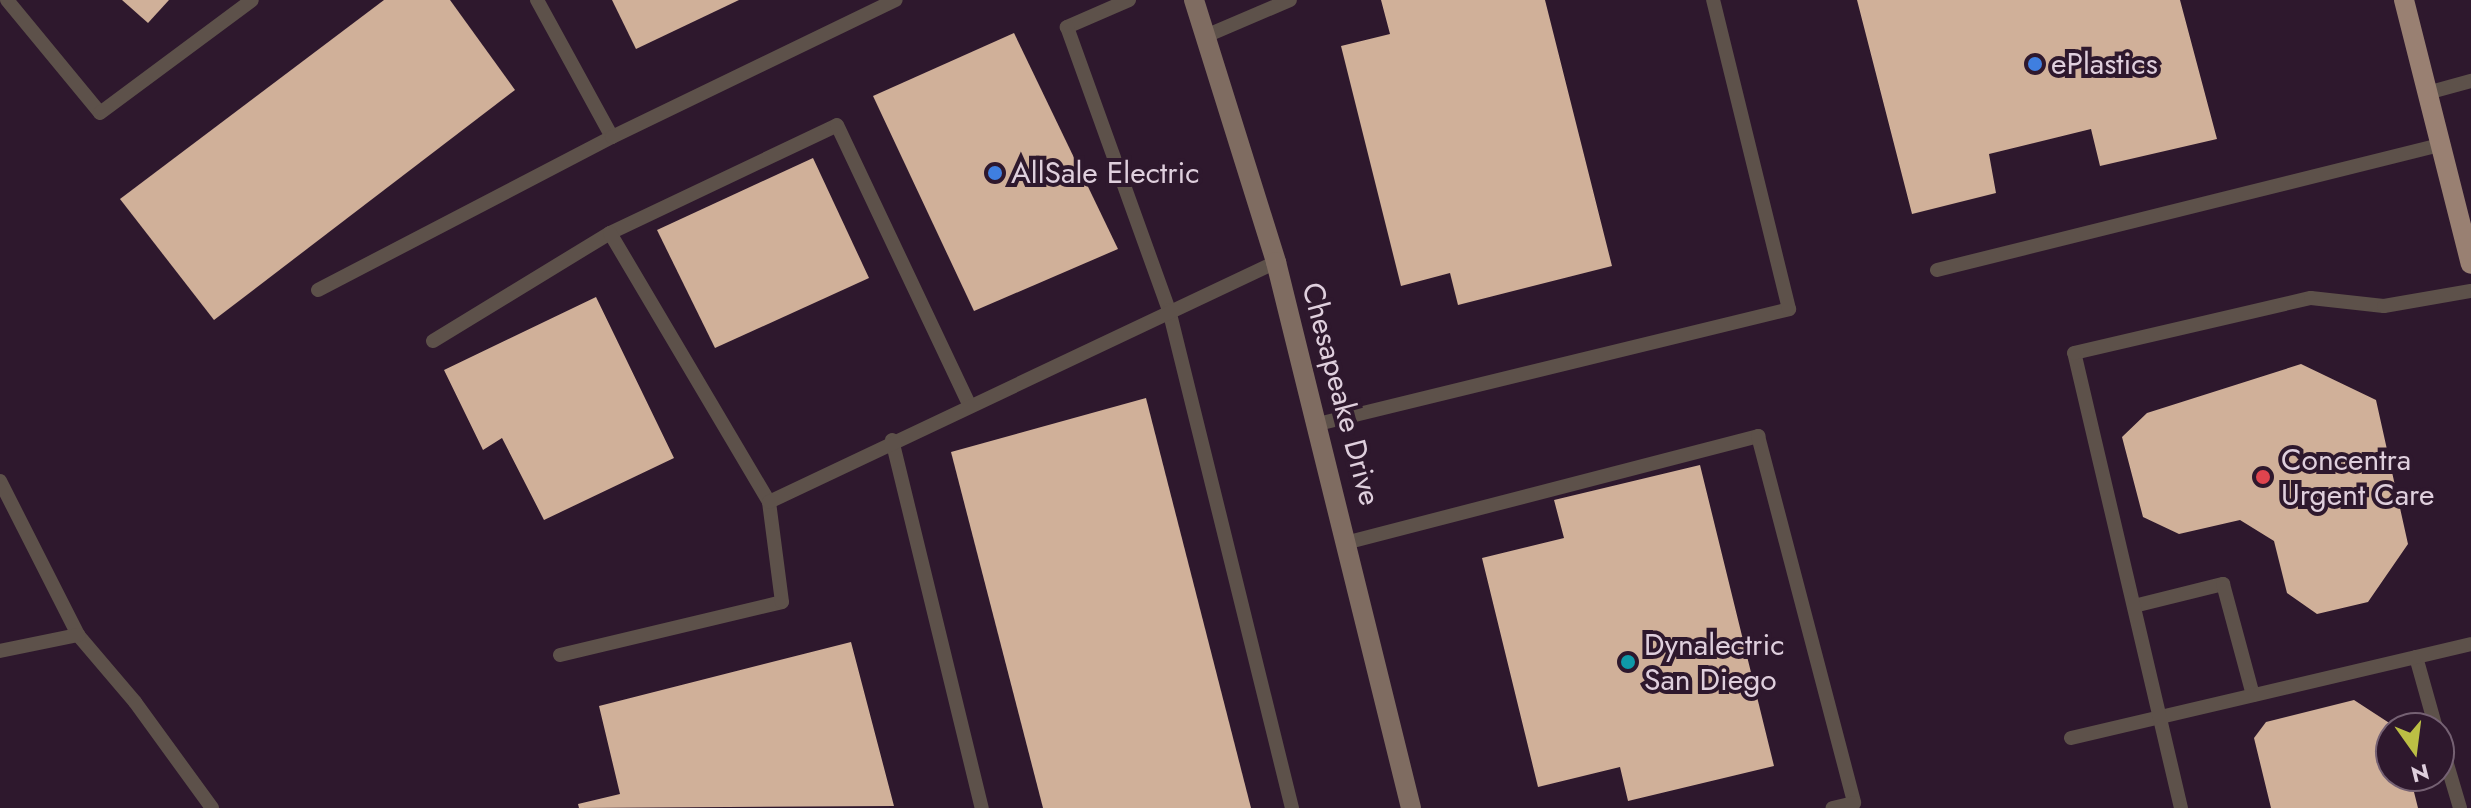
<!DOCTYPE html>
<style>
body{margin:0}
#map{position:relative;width:2471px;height:808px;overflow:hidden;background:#2e182d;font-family:Jost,sans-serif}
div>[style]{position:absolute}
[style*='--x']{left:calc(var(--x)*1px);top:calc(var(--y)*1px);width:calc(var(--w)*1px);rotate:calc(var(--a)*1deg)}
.building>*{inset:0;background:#d0b099}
.lane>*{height:14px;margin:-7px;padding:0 7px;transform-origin:7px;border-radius:7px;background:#5d514a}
.secondary>*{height:20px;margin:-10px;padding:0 10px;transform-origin:10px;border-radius:10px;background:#7f6c61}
.primary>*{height:20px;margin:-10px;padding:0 10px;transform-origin:10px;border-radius:10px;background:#998072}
.dots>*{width:22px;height:22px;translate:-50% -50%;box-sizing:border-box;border:4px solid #2e182d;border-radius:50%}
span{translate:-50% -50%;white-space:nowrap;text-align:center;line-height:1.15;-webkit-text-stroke:8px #2e182d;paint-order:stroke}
.poi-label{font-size:30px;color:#dfcfdd}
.left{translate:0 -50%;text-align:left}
.street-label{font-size:30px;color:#dfcfdd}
.north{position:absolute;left:2375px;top:712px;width:80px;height:80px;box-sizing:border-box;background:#2e182d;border:2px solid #756173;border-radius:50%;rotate:166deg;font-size:22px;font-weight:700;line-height:32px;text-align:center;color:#dfcfdd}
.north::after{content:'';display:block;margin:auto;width:28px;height:36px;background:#bcbf44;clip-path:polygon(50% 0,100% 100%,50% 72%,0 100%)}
</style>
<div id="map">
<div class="building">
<i style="clip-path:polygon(122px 0,169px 0,148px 23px)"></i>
<i style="clip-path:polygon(384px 0,450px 0,515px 90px,214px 320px,120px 199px)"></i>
<i style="clip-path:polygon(612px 0,739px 0,636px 49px)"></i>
<i style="clip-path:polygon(1381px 0,1545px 0,1612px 266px,1458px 305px,1450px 273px,1401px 286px,1341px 46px,1390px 34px)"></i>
<i style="clip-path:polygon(1857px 0,2180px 0,2217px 139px,2100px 166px,2091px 129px,1989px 154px,1996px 193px,1912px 214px)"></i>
<i style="clip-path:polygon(1014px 33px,1118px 249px,974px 311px,873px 96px)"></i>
<i style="clip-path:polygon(813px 158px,869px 278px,715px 348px,657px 230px)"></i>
<i style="clip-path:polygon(596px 297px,674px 458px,544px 520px,502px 438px,483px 450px,444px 370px)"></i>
<i style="clip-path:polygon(2301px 364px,2376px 400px,2408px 544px,2368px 602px,2317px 614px,2287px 593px,2274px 541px,2240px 520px,2179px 534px,2143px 517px,2122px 437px,2147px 413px)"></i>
<i style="clip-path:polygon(1146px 398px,1251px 808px,1043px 808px,951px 452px)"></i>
<i style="clip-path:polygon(1700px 465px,1774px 766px,1628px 801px,1620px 767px,1538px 787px,1482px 558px,1564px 538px,1554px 500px)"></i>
<i style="clip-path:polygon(851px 642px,894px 806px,579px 808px,578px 804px,620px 794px,599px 706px)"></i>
<i style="clip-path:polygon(2354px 700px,2397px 728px,2391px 728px,2391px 776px,2410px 776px,2418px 808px,2271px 808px,2254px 738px,2266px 722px)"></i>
</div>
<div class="lane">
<i style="--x:7;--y:0;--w:146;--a:50.5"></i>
<i style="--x:100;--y:113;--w:189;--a:-36.6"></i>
<i style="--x:537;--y:0;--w:156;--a:61.3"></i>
<i style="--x:1129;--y:0;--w:68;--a:156.5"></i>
<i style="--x:1067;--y:27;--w:301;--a:70.2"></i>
<i style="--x:1169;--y:310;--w:513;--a:76.13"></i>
<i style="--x:1208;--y:35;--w:89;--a:-23.1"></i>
<i style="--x:2427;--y:93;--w:46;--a:-15.3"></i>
<i style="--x:610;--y:233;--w:251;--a:-25.4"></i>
<i style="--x:837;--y:125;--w:309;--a:64.7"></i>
<i style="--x:1937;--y:270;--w:518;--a:-13.96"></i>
<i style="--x:318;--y:290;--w:331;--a:-27.5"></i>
<i style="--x:612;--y:137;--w:315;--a:-25.8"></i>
<i style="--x:433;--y:341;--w:207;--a:-31.4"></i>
<i style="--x:610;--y:233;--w:312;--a:59.4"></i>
<i style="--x:1318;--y:424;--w:485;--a:-13.7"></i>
<i style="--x:1789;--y:309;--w:318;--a:-103.8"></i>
<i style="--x:892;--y:440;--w:379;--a:76.3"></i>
<i style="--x:0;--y:481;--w:173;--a:63.1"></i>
<i style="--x:78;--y:635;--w:88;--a:49.6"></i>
<i style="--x:135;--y:702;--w:131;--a:54"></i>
<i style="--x:1349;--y:542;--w:423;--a:-14.5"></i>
<i style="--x:1758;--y:436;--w:379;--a:75.3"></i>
<i style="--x:1854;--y:803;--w:22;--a:167"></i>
<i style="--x:2134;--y:606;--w:92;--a:-13.9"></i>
<i style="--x:2223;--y:584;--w:115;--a:74.9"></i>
<i style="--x:0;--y:651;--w:80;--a:-11.6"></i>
<i style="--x:560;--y:655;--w:228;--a:-13.4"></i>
<i style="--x:782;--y:602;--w:101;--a:-97.4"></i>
<i style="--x:769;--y:502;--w:561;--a:-25.33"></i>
<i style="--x:2416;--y:657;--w:74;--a:74.3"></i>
<i style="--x:2439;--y:737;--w:74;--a:73.5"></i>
<i style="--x:2071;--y:738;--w:411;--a:-13.2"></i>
<i style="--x:2181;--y:808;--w:467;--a:-103.2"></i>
<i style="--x:2074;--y:353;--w:243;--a:-13.1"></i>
<i style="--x:2311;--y:298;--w:73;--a:6.3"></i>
<i style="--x:2384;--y:306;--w:88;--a:-9.8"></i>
</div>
<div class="secondary">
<i style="--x:1194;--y:0;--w:275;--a:72.6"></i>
<i style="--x:1276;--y:262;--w:562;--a:76.11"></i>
</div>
<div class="primary">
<i style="--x:2404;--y:0;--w:272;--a:75.8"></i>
</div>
<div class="dots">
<i style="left:2035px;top:64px;background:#3f7fe0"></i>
<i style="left:995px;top:173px;background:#3f7fe0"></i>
<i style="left:2263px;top:477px;background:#e0444e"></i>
<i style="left:1628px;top:662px;background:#0f9aa8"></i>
</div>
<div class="poi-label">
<span class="left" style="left:2051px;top:64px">ePlastics</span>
<span class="left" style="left:1011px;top:173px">AllSale Electric</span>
<span class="left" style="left:2281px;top:477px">Concentra<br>Urgent Care</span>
<span class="left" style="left:1644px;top:662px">Dynalectric<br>San Diego</span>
</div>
<div class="street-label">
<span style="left:1341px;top:394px;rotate:75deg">Chesapeake Drive</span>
</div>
<div class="north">N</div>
</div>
